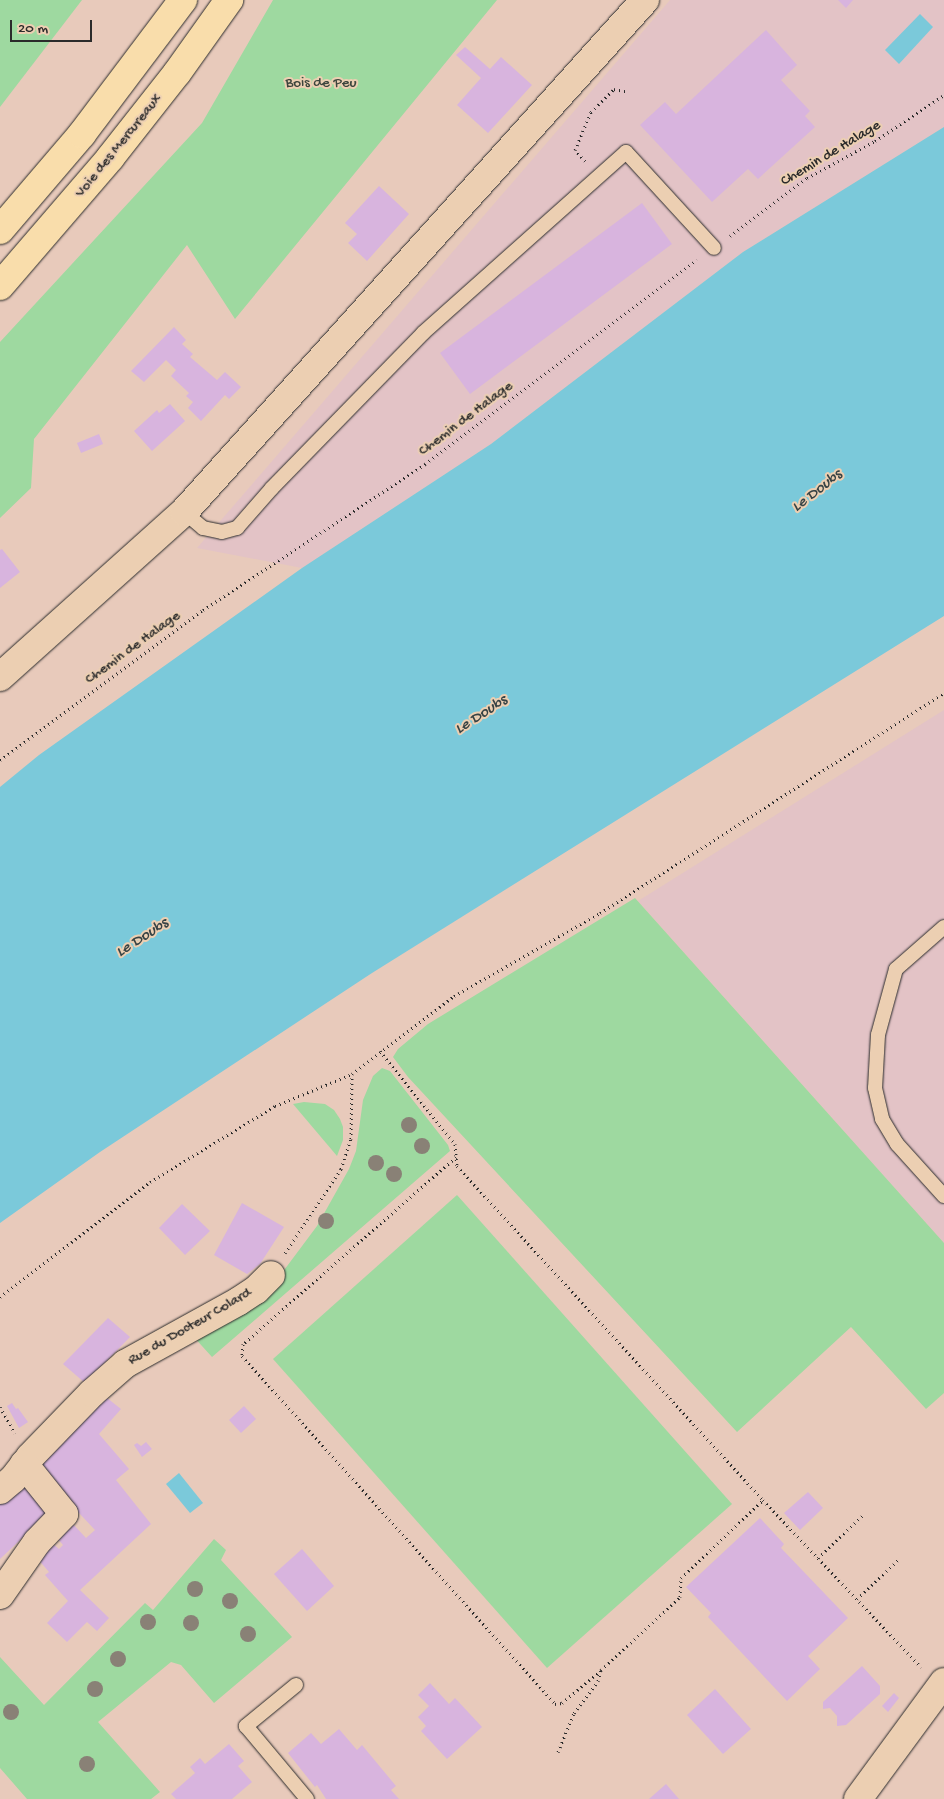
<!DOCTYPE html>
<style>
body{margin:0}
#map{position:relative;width:944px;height:1799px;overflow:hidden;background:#e8cabb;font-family:"Gochi Hand",sans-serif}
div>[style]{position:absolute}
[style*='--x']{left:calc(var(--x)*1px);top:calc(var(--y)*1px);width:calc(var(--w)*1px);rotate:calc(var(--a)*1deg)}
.built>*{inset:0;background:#e3c3c6}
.green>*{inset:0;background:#9ed9a0}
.water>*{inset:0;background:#7bc9da}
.building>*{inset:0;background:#d8b4de}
.path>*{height:3px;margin-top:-1.5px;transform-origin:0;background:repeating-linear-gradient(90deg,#2b2b2b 0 1px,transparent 0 5px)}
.roads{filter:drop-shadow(0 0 1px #2b2b2b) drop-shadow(0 0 1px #2b2b2b)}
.lane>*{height:14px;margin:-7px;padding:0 7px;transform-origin:7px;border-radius:7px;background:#eccfb2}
.street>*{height:28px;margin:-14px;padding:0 14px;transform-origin:14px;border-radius:14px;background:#eccfb2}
.secondary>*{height:28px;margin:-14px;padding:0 14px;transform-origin:14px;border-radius:14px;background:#eccfb2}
.highway>*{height:28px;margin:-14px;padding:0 14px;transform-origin:14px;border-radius:14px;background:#f9ddab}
.trees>*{width:16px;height:16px;margin:-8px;border-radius:50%;background:#898176}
span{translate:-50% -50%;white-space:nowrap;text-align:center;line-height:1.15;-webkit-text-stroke:4px #eccfb2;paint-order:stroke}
.park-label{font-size:15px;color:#3c453d}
.street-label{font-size:15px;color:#2b2b2b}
.water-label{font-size:16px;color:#374345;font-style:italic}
.scale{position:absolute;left:10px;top:20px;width:82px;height:22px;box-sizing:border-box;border:2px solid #2b2b2b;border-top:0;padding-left:6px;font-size:15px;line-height:18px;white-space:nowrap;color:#2b2b2b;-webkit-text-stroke:4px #eccfb2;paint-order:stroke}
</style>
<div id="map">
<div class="built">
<i style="clip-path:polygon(670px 0,944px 0,944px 127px,743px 252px,491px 444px,302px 568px,197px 548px)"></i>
<i style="clip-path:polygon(944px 710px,944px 1243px,638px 901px)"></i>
</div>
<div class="green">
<i style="clip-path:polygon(0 0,82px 0,0 107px)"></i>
<i style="clip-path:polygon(273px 0,497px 0,235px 319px,187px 245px,34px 439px,31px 488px,0 518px,0 342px,202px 123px)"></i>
<i style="clip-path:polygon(635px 898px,944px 1243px,944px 1393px,926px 1409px,851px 1327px,737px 1432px,408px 1077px,393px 1057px,398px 1049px,428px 1024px)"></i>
<i style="clip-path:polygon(382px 1068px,390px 1071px,448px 1145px,450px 1151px,212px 1357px,192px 1335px,267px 1293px,317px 1226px,349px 1169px,356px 1151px,363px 1100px,373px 1076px)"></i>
<i style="clip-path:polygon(304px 1102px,325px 1104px,334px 1110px,340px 1119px,343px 1127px,343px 1140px,337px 1156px,293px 1104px)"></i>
<i style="clip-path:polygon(457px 1195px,732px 1504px,547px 1668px,273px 1359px)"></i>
<i style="clip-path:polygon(214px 1539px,226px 1550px,221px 1560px,292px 1637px,214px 1703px,181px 1665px,171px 1662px,98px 1722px,160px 1792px,151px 1799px,27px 1799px,0 1768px,0 1657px,44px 1705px,145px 1603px,153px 1610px)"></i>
</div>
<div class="water">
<i style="clip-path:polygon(920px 14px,933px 27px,899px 64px,885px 50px)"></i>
<i style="clip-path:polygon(944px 127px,944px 616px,372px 973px,100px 1152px,0 1223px,0 787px,39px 755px,302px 568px,491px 444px,743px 252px)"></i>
<i style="clip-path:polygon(179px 1473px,203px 1503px,190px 1513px,166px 1484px)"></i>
</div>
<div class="building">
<i style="clip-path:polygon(838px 0,853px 0,846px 8px)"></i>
<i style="clip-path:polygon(766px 30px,797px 65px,781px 80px,810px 111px,805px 116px,815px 127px,758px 179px,748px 169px,712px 202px,640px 125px,665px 102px,676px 114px)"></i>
<i style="clip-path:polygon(465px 47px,490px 69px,501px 57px,532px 85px,488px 133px,457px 105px,481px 78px,456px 55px)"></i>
<i style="clip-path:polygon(379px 186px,409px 214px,367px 261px,348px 243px,357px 234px,345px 223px)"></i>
<i style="clip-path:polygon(642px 203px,672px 244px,470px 394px,440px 353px)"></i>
<i style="clip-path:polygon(174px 327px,186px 340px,182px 344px,193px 354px,190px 357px,217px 380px,225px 372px,241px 387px,229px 399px,225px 395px,201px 421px,188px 408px,193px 402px,186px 396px,189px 393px,171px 376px,176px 370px,166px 360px,144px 382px,131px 371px)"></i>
<i style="clip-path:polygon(170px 404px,185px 421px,152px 451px,134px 431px,157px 410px,159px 413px)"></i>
<i style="clip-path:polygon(99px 434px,103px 444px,81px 453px,77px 443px)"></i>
<i style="clip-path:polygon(2px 549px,20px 572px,0 588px,0 550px)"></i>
<i style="clip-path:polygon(242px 1203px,284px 1227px,260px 1264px,247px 1274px,214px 1255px)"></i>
<i style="clip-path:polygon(182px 1204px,210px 1231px,185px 1255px,159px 1228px)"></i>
<i style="clip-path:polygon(108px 1318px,130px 1337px,85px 1383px,63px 1364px)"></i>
<i style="clip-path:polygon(102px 1394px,121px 1409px,99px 1434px,129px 1469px,116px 1480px,151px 1524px,80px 1590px,109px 1618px,97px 1631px,87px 1622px,67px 1642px,47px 1623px,68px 1601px,45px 1575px,49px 1572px,37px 1558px,52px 1543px,59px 1549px,63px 1545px,57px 1538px,72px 1523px,86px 1538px,95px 1530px,34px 1465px)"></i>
<i style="clip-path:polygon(12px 1403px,16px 1409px,18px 1408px,28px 1422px,19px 1428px,7px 1406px)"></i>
<i style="clip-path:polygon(244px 1406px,256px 1419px,241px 1433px,229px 1420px)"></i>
<i style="clip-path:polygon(146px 1442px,152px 1449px,142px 1457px,134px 1445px,137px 1443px,141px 1446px)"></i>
<i style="clip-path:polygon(23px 1480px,50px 1512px,0 1559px,0 1499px)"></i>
<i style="clip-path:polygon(808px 1492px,823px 1508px,800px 1530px,784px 1513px)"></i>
<i style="clip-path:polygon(760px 1518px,784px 1544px,781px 1548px,848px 1618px,808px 1656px,820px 1669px,787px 1701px,708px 1617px,711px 1613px,686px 1587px)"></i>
<i style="clip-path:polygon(302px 1549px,334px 1586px,307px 1611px,274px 1574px)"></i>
<i style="clip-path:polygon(862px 1666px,880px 1686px,880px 1694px,846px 1725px,837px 1726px,837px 1716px,830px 1708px,823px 1709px,823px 1702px)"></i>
<i style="clip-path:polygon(430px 1683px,449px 1704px,455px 1698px,482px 1727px,447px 1759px,421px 1731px,426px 1726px,418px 1717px,429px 1706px,418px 1695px)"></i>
<i style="clip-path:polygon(715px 1689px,751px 1729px,723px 1754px,687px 1715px)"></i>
<i style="clip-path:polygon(894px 1693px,899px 1698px,888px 1712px,882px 1706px)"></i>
<i style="clip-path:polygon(339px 1729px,357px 1750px,362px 1745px,396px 1786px,391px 1790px,399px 1799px,326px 1799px,317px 1785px,315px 1787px,288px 1753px,311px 1733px,321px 1744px)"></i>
<i style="clip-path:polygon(229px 1744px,244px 1761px,238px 1766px,252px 1782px,232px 1799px,176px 1799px,171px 1794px,195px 1773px,190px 1767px,200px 1758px,205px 1764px)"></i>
<i style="clip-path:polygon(666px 1784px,679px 1799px,649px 1799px)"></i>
</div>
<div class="path">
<i style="--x:585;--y:161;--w:15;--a:-132"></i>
<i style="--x:575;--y:150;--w:41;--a:-67.2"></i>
<i style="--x:591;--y:112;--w:33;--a:-45"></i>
<i style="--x:614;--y:89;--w:15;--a:11"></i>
<i style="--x:730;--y:236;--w:96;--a:-37"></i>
<i style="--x:807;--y:178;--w:77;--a:-28.6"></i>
<i style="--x:875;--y:141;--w:83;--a:-33.7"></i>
<i style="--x:0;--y:760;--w:252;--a:-36.5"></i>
<i style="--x:203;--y:610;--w:266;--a:-33.3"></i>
<i style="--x:425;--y:464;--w:340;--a:-36.9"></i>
<i style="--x:380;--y:1051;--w:119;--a:51.1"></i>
<i style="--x:455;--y:1144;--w:22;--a:85"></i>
<i style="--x:457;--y:1166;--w:453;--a:47.5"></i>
<i style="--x:763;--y:1500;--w:230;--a:46.6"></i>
<i style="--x:456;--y:1157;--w:283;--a:138.7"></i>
<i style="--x:243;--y:1344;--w:12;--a:95"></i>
<i style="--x:242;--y:1356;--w:468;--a:48"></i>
<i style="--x:555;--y:1704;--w:7;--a:-8"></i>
<i style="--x:562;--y:1703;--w:51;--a:-40.2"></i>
<i style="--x:285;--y:1253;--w:101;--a:-56.3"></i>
<i style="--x:341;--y:1169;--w:32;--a:-72"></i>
<i style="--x:351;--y:1139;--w:65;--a:-89.1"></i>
<i style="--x:0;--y:1297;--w:189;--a:-37.5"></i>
<i style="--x:150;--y:1182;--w:146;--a:-31.3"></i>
<i style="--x:275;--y:1106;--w:83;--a:-22.6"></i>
<i style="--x:352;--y:1074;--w:128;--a:-37.4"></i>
<i style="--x:454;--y:996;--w:168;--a:-29.6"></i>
<i style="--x:600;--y:913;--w:408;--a:-32.6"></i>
<i style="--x:0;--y:1407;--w:30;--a:60"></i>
<i style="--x:818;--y:1558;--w:61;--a:-43.7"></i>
<i style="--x:857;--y:1599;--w:59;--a:-43.6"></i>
<i style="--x:558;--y:1752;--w:42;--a:-67.7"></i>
<i style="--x:574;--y:1713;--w:40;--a:-53"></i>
<i style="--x:598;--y:1681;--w:11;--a:-75"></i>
<i style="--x:601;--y:1670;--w:108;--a:-42.7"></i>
<i style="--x:680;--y:1597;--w:19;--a:-87"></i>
<i style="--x:681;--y:1578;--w:113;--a:-43.6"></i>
</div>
<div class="roads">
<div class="lane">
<i style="--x:184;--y:512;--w:25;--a:40"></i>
<i style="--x:203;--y:528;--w:19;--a:12"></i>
<i style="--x:222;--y:532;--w:16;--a:-15"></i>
<i style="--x:237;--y:528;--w:53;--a:-48.8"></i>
<i style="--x:272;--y:488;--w:216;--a:-45.7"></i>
<i style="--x:423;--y:333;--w:272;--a:-41.7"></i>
<i style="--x:626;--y:152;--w:130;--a:47.5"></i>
<i style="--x:944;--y:927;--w:64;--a:138.8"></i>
<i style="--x:896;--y:969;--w:68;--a:105.3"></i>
<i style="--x:878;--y:1035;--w:53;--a:93.2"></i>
<i style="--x:875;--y:1088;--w:32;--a:77"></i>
<i style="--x:882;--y:1119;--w:29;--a:59"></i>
<i style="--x:897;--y:1144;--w:70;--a:47.9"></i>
<i style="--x:296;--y:1685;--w:65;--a:140.6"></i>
<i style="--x:246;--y:1726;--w:95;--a:50.1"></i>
</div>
<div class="street">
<i style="--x:0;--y:1490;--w:17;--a:-40"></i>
<i style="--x:13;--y:1479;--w:28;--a:-52"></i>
<i style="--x:30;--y:1457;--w:89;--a:-45.9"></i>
<i style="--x:92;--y:1393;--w:44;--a:-41.3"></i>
<i style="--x:125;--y:1364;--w:130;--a:-28.9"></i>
<i style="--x:239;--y:1301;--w:20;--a:-33"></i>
<i style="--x:256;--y:1290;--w:21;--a:-45"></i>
<i style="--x:0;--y:1595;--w:65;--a:-55.1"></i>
<i style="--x:37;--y:1542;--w:39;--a:-46"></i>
<i style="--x:64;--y:1514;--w:64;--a:-128.7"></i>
<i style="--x:858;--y:1799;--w:145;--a:-53.7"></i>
</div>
<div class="secondary">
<i style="--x:0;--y:677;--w:247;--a:-41.9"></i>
<i style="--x:184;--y:512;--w:689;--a:-48"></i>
</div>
<div class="highway">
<i style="--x:0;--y:230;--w:126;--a:-49.5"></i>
<i style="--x:82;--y:134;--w:168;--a:-53"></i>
<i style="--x:0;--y:286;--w:169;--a:-49.3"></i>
<i style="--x:110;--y:158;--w:108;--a:-51.8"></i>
<i style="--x:177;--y:73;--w:90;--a:-54.5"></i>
</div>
</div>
<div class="trees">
<i style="left:409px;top:1125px"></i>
<i style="left:422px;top:1146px"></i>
<i style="left:376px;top:1163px"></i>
<i style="left:394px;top:1174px"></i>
<i style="left:326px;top:1221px"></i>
<i style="left:195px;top:1589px"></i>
<i style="left:230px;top:1601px"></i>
<i style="left:148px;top:1622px"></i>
<i style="left:191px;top:1623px"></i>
<i style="left:248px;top:1634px"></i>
<i style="left:118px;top:1659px"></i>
<i style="left:95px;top:1689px"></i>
<i style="left:11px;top:1712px"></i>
<i style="left:87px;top:1764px"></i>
</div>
<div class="park-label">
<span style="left:321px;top:84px">Bois de Peu</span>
</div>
<div class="street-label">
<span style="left:119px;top:146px;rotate:-51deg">Voie des Mercureaux</span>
<span style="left:831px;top:154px;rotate:-31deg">Chemin de Halage</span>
<span style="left:466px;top:419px;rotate:-37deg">Chemin de Halage</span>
<span style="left:133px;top:648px;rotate:-36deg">Chemin de Halage</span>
<span style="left:190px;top:1327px;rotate:-30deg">Rue du Docteur Colard</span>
</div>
<div class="water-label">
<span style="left:818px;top:492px;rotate:-38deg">Le Doubs</span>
<span style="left:482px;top:716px;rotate:-33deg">Le Doubs</span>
<span style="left:143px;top:939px;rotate:-33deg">Le Doubs</span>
</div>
<div class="scale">20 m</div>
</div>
